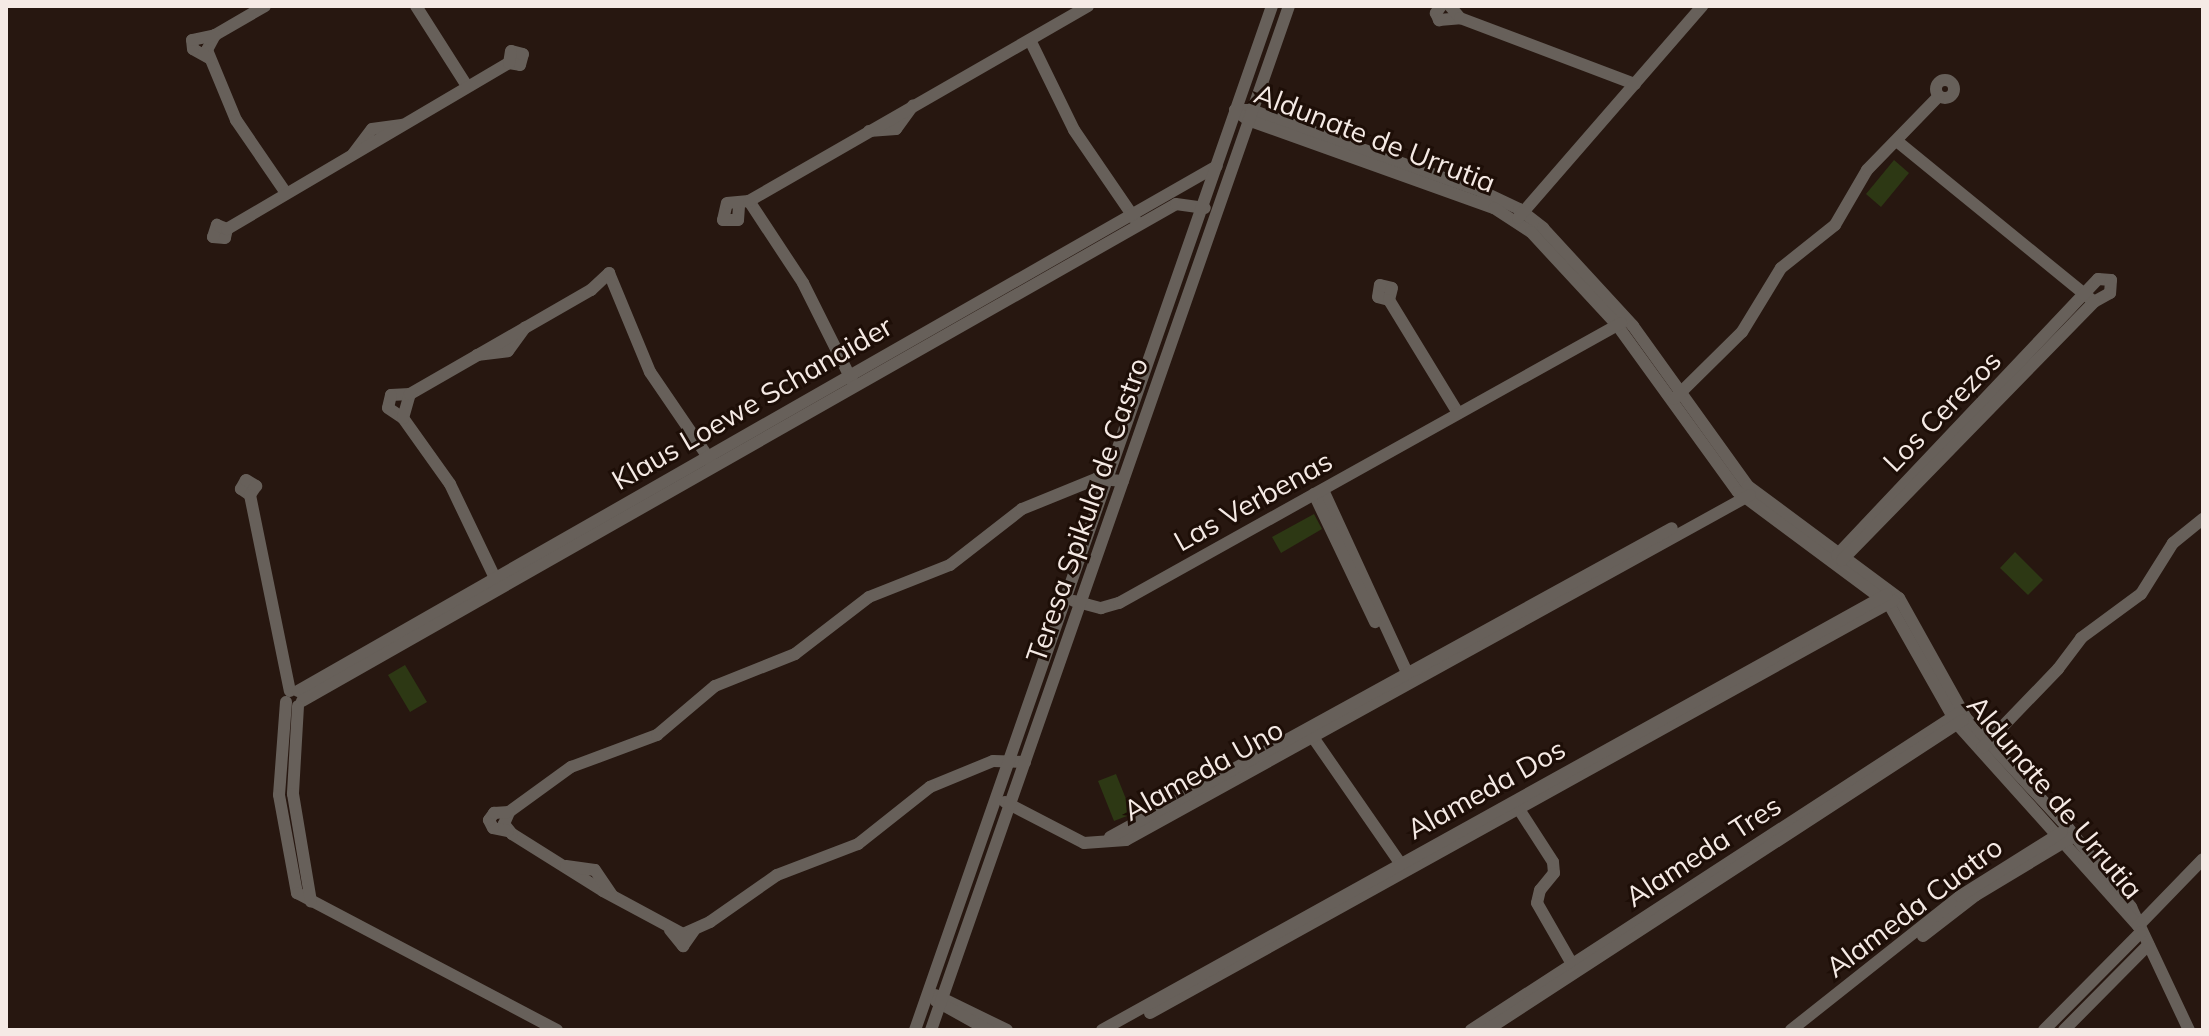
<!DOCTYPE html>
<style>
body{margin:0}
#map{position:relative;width:2209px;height:1036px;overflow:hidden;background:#271710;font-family:Mulish,sans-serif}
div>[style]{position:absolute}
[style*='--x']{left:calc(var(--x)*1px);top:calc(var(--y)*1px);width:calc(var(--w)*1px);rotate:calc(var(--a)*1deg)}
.green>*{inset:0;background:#2d3814}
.minor>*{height:12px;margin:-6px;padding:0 6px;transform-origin:6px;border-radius:6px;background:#67605a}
.minor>.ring{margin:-6px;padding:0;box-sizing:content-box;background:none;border:12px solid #67605a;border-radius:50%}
span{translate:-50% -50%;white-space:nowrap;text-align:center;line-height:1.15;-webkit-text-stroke:6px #1d0e07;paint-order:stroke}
.street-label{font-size:28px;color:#f5eae5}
.frame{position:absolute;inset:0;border:8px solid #f5eae5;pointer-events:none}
</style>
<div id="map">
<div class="green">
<i style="clip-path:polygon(1894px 160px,1909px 173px,1881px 207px,1866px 194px)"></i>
<i style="clip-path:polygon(1314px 514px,1322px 529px,1281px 553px,1272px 537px)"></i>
<i style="clip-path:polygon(2015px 552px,2043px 580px,2028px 595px,2000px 568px)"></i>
<i style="clip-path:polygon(405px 665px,427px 702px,410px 712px,388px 675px)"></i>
<i style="clip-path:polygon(1116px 774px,1132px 814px,1114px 821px,1098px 781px)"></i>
</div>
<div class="minor">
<i style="--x:265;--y:6;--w:58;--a:149.9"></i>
<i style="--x:215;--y:35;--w:17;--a:118"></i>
<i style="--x:207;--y:50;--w:76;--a:67.5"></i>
<i style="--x:236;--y:120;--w:88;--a:55.6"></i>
<i style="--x:416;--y:6;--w:95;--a:57.5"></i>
<i style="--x:1441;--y:6;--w:9;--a:126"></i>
<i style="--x:1436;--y:13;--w:8;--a:67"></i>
<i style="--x:1439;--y:20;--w:21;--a:-5"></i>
<i style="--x:1450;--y:6;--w:16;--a:50"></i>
<i style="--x:1460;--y:18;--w:187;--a:20.7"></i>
<i style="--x:1030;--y:40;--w:100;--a:63.9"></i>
<i style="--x:1074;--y:130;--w:108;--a:55.6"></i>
<i style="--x:209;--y:58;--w:18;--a:-151"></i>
<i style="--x:193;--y:49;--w:9;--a:-96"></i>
<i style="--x:192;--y:40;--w:24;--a:-12"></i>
<i class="ring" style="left:1936px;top:80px;width:6px;height:6px"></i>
<i style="--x:1235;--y:110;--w:16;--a:0"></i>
<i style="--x:1251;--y:110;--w:244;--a:19.4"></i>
<i style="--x:1481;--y:191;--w:42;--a:25.3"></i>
<i style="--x:1519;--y:209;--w:31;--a:38"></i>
<i style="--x:1543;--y:228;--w:133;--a:47.4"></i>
<i style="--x:1633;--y:326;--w:197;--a:54.3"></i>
<i style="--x:1748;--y:486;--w:188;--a:36.6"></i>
<i style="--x:1899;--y:598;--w:137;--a:60.8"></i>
<i style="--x:1966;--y:718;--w:151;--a:47.1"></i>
<i style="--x:2069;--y:829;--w:100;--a:51.5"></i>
<i style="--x:2131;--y:907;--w:136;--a:64.8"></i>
<i style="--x:1235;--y:110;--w:16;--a:38"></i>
<i style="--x:1248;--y:120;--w:261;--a:19.7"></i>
<i style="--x:1494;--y:208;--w:44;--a:33"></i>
<i style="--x:1531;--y:232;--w:127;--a:47.2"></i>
<i style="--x:1617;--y:325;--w:206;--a:54.1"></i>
<i style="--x:1738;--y:492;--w:188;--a:36.6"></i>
<i style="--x:1889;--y:604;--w:138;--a:60.5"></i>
<i style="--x:1957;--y:724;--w:271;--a:48.1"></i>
<i style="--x:869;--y:131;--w:27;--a:-4"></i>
<i style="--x:896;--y:129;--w:29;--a:-54"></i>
<i style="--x:1898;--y:142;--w:250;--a:39.2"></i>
<i style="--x:353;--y:154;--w:31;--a:-53"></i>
<i style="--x:372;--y:129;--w:30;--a:-8"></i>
<i style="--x:749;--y:201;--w:98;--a:56.6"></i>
<i style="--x:803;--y:283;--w:110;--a:63.4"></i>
<i style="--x:739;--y:206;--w:14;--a:94"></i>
<i style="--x:738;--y:220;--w:15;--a:180"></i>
<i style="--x:723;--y:220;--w:17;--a:-77"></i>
<i style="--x:727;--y:203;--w:22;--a:-5"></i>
<i style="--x:749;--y:201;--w:391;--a:-29.9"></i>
<i style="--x:1518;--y:218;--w:281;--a:-49"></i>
<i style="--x:227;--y:229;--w:9;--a:103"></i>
<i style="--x:225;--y:238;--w:12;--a:-175"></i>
<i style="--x:213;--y:237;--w:13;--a:-72"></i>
<i style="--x:217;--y:225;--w:11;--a:22"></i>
<i style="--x:227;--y:229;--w:327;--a:-30.5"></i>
<i style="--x:509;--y:63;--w:11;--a:10"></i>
<i style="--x:520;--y:65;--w:11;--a:-75"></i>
<i style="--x:523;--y:54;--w:12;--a:-166"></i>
<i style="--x:511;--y:51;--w:12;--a:99"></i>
<i style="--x:1389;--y:300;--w:11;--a:-165"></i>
<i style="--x:1378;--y:297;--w:12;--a:-81"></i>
<i style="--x:1380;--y:285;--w:12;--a:14"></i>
<i style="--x:1392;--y:288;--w:12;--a:104"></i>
<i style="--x:1389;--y:300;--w:132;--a:58.6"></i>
<i style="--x:477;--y:355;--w:31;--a:-7"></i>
<i style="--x:508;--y:351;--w:29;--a:-54"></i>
<i style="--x:410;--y:394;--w:19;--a:177"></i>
<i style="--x:391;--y:395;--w:13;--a:103"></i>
<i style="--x:388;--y:408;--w:18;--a:34"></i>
<i style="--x:403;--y:418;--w:81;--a:54.5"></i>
<i style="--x:450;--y:484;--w:111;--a:64.4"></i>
<i style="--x:1674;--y:399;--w:95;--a:-44.6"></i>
<i style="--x:1742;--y:332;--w:75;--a:-58.6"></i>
<i style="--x:1781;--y:268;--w:69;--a:-38.5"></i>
<i style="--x:1835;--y:225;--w:64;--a:-59.8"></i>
<i style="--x:1867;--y:170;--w:103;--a:-45.8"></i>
<i style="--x:403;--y:418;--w:25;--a:-74"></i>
<i style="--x:410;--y:394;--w:209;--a:-29.9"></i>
<i style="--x:591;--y:290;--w:25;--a:-43"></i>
<i style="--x:609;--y:273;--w:107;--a:67.5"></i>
<i style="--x:650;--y:372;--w:110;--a:55.7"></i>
<i style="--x:1323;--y:490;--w:210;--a:65.3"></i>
<i style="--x:1314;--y:494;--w:142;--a:64.5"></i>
<i style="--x:250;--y:495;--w:11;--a:-146"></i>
<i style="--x:241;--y:489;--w:10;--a:-61"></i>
<i style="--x:246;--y:480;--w:12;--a:31"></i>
<i style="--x:256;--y:486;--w:11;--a:124"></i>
<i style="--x:250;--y:495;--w:200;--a:78.5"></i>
<i style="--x:1837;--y:555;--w:380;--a:-46.6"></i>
<i style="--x:2098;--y:279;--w:13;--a:4"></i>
<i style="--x:2111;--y:280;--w:13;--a:94"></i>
<i style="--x:2110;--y:293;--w:18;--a:151"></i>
<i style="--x:2094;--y:302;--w:361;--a:134.3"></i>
<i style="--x:1074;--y:601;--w:28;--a:15"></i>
<i style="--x:1101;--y:608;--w:19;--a:-16"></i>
<i style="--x:1119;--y:603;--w:575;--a:-29.15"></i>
<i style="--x:298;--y:691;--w:1058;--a:-29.74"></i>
<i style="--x:302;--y:701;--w:1005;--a:-29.62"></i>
<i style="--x:1176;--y:204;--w:29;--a:8"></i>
<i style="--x:286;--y:702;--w:93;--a:94.3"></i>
<i style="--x:279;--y:795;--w:100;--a:79.6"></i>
<i style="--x:297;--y:893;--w:294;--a:27.8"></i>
<i style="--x:298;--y:706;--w:88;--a:93.3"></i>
<i style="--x:293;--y:794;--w:109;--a:80.5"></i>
<i style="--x:1310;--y:733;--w:165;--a:55.3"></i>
<i style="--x:1982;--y:748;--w:110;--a:-46.1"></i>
<i style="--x:2058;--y:669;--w:39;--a:-53"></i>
<i style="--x:2081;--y:638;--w:74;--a:-36.3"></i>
<i style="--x:2141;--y:594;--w:60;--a:-57.9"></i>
<i style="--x:2173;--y:543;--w:38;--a:-39"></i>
<i style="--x:1025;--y:762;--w:32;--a:-178"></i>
<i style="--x:993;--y:761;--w:68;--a:157.6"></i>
<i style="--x:930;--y:787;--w:92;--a:141.6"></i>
<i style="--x:858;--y:844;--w:87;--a:159.1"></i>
<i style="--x:777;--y:875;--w:82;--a:145"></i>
<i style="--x:710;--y:922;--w:30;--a:156"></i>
<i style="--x:683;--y:934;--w:91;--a:-151.7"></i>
<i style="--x:603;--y:891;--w:107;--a:-147.9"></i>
<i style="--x:512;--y:834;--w:13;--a:-129"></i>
<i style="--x:504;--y:824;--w:13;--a:-67"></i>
<i style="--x:509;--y:812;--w:77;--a:-36"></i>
<i style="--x:571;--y:767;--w:92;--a:-20.4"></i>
<i style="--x:657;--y:735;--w:76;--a:-40.2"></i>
<i style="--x:715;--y:686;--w:86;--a:-21.8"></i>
<i style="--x:795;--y:654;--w:93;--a:-37.6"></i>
<i style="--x:869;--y:597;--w:87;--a:-21.6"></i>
<i style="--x:950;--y:565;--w:91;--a:-37.9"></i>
<i style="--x:1022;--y:509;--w:80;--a:-22.1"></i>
<i style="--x:1096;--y:479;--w:27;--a:4"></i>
<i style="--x:1005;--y:802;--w:89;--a:27.4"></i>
<i style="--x:1084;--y:843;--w:42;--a:-4.1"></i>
<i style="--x:1126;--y:840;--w:713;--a:-28.94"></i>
<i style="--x:1515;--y:803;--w:70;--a:57.2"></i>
<i style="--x:1553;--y:862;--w:11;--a:85"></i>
<i style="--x:1554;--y:873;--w:22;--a:129"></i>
<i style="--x:1540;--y:890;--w:13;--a:103"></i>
<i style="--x:1537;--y:903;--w:76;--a:60.1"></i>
<i style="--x:508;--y:831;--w:15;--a:-169"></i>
<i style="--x:493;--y:828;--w:9;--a:-117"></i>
<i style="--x:489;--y:820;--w:9;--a:-54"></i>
<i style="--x:494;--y:813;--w:15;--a:-4"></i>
<i style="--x:1110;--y:837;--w:641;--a:-28.8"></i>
<i style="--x:566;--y:866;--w:29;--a:8"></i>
<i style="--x:595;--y:870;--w:30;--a:56"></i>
<i style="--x:2138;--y:926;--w:93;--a:-45.9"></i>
<i style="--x:670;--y:930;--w:21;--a:51"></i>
<i style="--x:683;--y:946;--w:19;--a:-55"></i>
<i style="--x:1923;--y:936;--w:67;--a:-37.7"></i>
<i style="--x:1976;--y:895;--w:111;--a:-31"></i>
<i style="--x:935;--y:995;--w:80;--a:25.9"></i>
<i style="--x:936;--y:1001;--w:60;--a:29.1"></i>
<i style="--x:1150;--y:1013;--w:850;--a:-29.01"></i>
<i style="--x:915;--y:1030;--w:1084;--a:-70.78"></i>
<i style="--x:931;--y:1030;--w:1085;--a:-70.73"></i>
<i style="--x:1102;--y:1030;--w:897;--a:-29.02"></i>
<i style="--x:1471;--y:1030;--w:582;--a:-33.01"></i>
<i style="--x:1487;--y:1030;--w:568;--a:-33.07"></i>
<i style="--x:1791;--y:1030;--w:216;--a:-38.4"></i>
<i style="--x:1960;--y:896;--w:120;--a:-32.1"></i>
<i style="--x:2044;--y:1030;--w:138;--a:-45.3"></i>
<i style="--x:2064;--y:1030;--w:120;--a:-45.3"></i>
</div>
<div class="street-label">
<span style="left:1375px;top:138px;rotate:21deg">Aldunate de Urrutia</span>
<span style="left:752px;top:403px;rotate:-30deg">Klaus Loewe Schanaider</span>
<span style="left:1942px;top:411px;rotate:-46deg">Los Cerezos</span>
<span style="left:1253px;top:501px;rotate:-29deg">Las Verbenas</span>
<span style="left:1087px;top:510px;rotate:-71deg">Teresa Spikula de Castro</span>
<span style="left:1203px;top:770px;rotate:-29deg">Alameda Uno</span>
<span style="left:1486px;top:789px;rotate:-29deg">Alameda Dos</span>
<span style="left:2055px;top:797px;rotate:50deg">Aldunate de Urrutia</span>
<span style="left:1703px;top:851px;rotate:-33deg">Alameda Tres</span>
<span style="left:1914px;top:907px;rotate:-37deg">Alameda Cuatro</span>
</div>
<div class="frame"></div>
</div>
